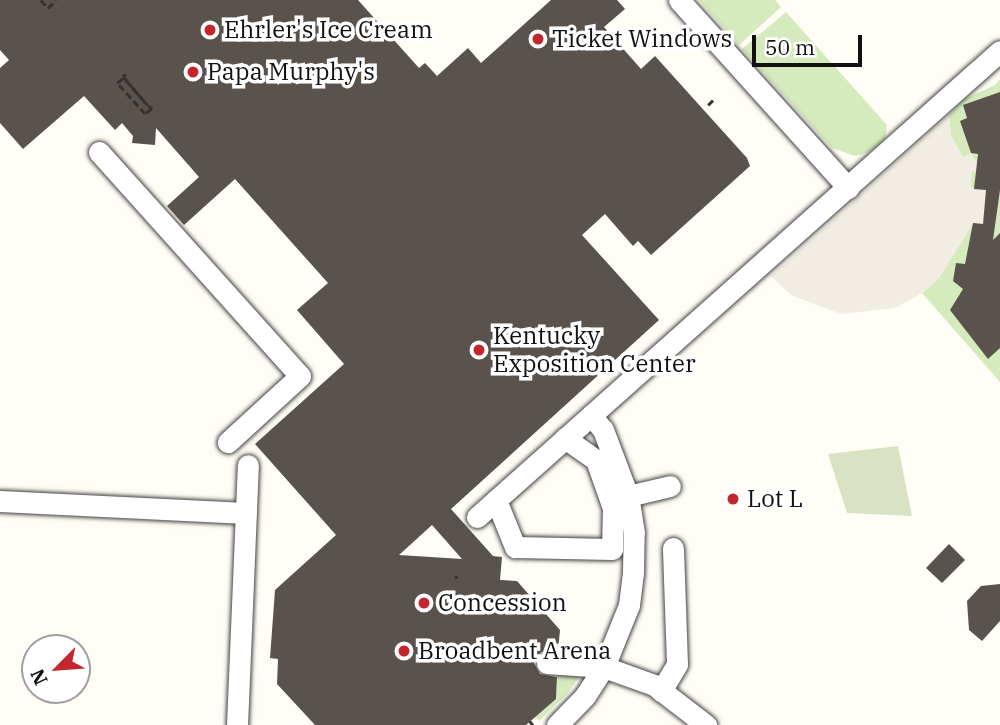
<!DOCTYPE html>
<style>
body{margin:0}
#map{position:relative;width:1000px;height:725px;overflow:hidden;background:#fffdf5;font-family:"IBM Plex Serif",serif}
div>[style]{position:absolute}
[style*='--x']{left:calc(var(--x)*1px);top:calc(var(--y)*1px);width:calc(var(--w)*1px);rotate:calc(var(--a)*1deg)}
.green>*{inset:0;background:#d5ebbd}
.cemetery>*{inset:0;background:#d9e3c4}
.plaza>*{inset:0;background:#f1ede2}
.building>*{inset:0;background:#5a524d}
.path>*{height:2.5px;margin-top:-1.25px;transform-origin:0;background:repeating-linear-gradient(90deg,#333 0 7px,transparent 0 10.5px)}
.roads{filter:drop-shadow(0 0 2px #444) drop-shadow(0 0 2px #444)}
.minor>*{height:21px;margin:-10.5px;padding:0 10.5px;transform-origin:10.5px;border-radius:10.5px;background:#fff}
.dots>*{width:19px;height:19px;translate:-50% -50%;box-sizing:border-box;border:4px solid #fff;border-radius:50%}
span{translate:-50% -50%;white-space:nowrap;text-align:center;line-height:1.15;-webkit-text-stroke:7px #fff;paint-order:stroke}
.poi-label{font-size:24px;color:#111}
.left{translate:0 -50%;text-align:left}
.north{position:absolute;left:21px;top:634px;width:70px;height:70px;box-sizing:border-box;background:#fff;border:2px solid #a0a0a0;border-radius:50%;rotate:245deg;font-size:19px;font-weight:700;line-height:28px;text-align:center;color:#111}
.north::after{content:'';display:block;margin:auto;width:24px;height:32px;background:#c4262e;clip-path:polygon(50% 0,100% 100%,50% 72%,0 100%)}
.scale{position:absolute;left:752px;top:35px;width:110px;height:32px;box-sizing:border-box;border:4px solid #111;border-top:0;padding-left:9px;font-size:21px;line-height:24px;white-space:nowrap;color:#111;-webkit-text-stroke:5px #fff;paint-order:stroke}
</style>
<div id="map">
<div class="green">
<i style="clip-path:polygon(699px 0,775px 0,781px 7px,739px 45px)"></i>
<i style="clip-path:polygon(786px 12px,887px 125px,885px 139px,869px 152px,855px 156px,832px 148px,742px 49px)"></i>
<i style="clip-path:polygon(1000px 79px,1000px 382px,922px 293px,939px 278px,973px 223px,983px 217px,985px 202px,970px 188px,972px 171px,981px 172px,963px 157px,951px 136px,949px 115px,965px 99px,995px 85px)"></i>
<i style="clip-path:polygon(558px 667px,584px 669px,568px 693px,539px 721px,535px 717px,556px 699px)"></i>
</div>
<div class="cemetery">
<i style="clip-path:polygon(898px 446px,912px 516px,847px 513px,828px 454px)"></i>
</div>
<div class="plaza">
<i style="clip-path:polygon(949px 115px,951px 136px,963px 157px,971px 153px,981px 172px,972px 171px,971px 188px,989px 190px,984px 224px,973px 223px,939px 278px,922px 293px,895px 308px,841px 314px,791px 295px,771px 276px)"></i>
</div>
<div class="building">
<i style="clip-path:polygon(evenodd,0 0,358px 0,419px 68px,425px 63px,437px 76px,468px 48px,481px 63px,551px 0,617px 0,625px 9px,604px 27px,641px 69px,655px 56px,747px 158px,750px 166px,651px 255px,638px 241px,633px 246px,605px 214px,582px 235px,659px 320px,451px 509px,493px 556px,502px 557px,500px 580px,517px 581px,560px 630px,558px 651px,541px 652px,534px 663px,540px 674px,557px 677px,556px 699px,526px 725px,315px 725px,277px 684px,278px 659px,270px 658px,275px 590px,336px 535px,255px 444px,344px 364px,297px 310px,328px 283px,235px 179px,184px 225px,167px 206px,199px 177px,156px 128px,155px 145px,132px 143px,133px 136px,122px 123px,115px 130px,84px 96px,23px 149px,0 123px,0 68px,9px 60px,0 50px,0 0,432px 525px,462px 559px,399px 555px,432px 525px)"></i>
<i style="clip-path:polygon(1000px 92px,1000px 190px,993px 240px,1000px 233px,1000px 348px,988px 359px,950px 310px,963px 289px,953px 281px,956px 263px,965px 264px,973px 223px,983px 224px,986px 190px,974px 189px,978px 154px,971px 153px,960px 121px,967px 118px,963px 105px)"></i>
<i style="clip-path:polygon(949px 544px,965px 560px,942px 583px,926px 568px)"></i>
<i style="clip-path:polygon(1000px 584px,1000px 621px,982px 641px,969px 630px,967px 601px,981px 586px)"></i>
</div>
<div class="path">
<i style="--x:41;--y:0;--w:11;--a:49"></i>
<i style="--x:48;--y:8;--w:11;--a:-45"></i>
<i style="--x:239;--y:37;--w:4;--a:56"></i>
<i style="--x:126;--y:74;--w:4;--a:135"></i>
<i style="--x:123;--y:77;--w:4;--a:45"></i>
<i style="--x:126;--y:80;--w:33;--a:49"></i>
<i style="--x:148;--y:105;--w:6;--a:45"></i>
<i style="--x:152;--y:109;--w:9;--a:144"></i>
<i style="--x:145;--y:114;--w:42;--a:-132.1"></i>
<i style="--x:117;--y:83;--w:9;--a:-41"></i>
<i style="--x:124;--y:77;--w:35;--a:50"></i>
<i style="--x:708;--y:105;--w:7;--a:-45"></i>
<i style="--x:456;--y:579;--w:3;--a:-90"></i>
<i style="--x:530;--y:721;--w:5;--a:53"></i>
</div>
<div class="roads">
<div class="minor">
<i style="--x:679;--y:0;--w:253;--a:48"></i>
<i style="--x:99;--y:152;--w:301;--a:48.1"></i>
<i style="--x:300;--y:376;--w:98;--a:137.5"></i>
<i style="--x:628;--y:496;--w:43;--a:-13.4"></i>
<i style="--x:496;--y:500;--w:51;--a:68"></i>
<i style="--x:515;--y:547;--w:97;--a:1.2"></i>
<i style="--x:612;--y:549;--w:41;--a:-88.6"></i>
<i style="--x:613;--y:508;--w:51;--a:-109.5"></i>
<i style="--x:596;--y:460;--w:38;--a:-145"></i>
<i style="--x:0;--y:501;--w:246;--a:2.8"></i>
<i style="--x:477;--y:517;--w:700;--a:-41.7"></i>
<i style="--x:547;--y:663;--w:57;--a:4"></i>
<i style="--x:604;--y:667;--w:53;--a:19.8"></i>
<i style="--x:654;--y:685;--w:66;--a:37.6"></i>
<i style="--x:661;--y:691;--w:31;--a:-59"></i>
<i style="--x:677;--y:664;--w:116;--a:-92"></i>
<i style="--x:237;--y:725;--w:260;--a:-87.6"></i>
<i style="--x:557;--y:725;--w:40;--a:-46"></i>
<i style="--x:585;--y:696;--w:35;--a:-57"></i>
<i style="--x:604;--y:667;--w:67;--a:-68"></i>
<i style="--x:629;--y:605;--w:33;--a:-83"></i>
<i style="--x:633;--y:572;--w:39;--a:-89"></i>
<i style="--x:634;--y:533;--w:37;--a:-99"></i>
<i style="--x:628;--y:496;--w:71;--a:-110.7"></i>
<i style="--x:603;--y:430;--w:19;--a:-129"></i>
</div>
</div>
<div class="dots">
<i style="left:210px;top:30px;background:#c4262e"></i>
<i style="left:538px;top:39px;background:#c4262e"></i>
<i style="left:193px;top:72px;background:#c4262e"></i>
<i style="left:479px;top:350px;background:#c4262e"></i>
<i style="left:733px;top:499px;background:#c4262e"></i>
<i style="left:424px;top:603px;background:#c4262e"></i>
<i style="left:404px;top:651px;background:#c4262e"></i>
</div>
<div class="poi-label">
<span class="left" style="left:224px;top:30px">Ehrler's Ice Cream</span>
<span class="left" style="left:552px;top:39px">Ticket Windows</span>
<span class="left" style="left:207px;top:72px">Papa Murphy's</span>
<span class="left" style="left:493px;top:350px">Kentucky<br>Exposition Center</span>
<span class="left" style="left:747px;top:499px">Lot L</span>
<span class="left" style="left:438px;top:603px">Concession</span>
<span class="left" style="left:418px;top:651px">Broadbent Arena</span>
</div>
<div class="north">N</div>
<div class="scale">50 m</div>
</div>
